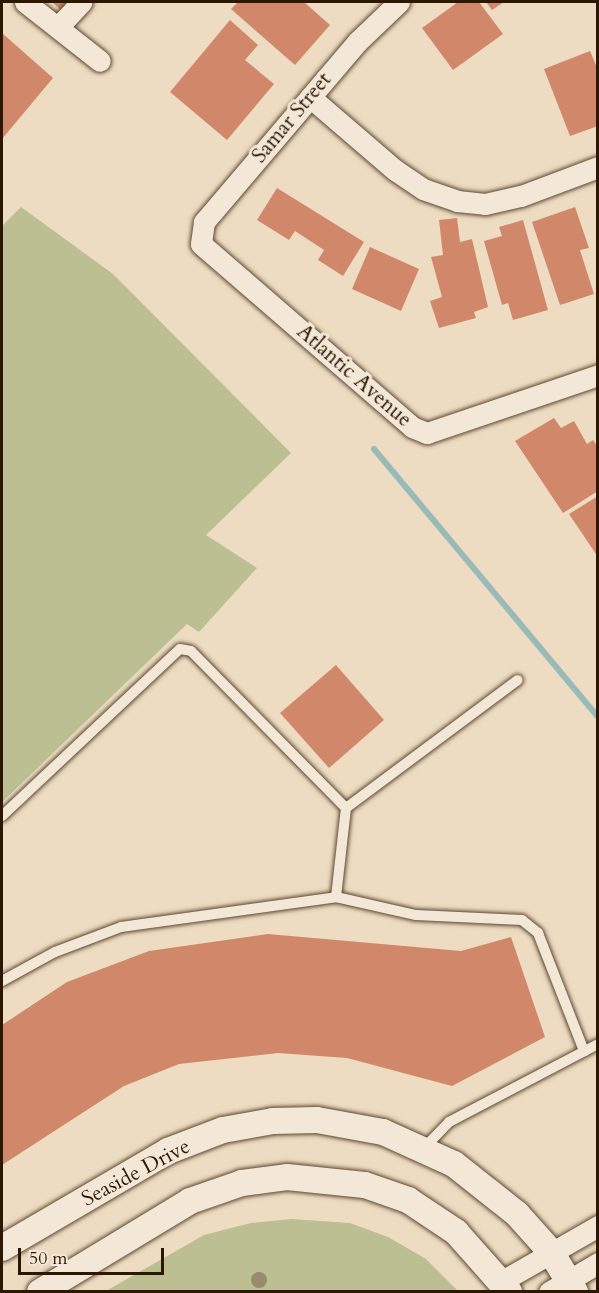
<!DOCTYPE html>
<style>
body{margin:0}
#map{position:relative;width:599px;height:1293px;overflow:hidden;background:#eddcc1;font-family:Cardo,serif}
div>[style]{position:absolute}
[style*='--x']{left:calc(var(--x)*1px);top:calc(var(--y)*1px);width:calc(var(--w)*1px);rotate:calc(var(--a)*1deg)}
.green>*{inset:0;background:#bbbf91}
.stream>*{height:6px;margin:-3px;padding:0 3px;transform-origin:3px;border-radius:3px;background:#9abab8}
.building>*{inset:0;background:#d1886a}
.roads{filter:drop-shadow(0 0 2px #5c4832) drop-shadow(0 0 2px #5c4832)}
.service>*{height:10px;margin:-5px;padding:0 5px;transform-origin:5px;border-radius:5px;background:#f3e8d7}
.minor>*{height:21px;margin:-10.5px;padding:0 10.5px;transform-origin:10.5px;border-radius:10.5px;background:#f3e8d7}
.tertiary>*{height:26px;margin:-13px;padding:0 13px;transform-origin:13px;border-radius:13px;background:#f3e8d7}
.trees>*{width:16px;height:16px;margin:-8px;border-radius:50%;background:#9a8b70}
span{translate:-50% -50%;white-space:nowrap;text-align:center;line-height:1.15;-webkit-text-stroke:6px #f3e8d7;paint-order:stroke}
.street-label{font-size:21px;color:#2c1703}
.frame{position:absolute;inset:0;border:3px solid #2c1703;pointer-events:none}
.scale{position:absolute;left:18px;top:1248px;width:146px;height:27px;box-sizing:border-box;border:3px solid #2c1703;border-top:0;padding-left:8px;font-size:18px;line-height:21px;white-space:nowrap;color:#2c1703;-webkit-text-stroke:4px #f3e8d7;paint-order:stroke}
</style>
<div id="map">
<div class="green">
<i style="clip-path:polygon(21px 207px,113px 274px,291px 453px,206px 535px,257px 568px,199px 632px,187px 624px,2px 802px,2px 226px)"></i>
<i style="clip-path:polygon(291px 1219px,350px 1223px,388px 1237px,426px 1259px,458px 1291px,106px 1291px,204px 1235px,251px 1223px)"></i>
</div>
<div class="stream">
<i style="--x:374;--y:449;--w:349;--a:50.1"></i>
</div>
<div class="building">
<i style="clip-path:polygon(52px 2px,71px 2px,63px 12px)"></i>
<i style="clip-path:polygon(238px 2px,304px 2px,330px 25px,295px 65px,231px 9px)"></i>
<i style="clip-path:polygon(458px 2px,479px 2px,503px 34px,453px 70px,422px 28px)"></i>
<i style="clip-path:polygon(486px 2px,504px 2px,492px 10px)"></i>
<i style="clip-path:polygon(230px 20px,258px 45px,245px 60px,274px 84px,227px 140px,170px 92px)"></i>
<i style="clip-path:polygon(2px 33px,53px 78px,2px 139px)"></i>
<i style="clip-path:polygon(590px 51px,598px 70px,598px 126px,570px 136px,544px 69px)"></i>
<i style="clip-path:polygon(277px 188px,364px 242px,343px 276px,318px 260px,324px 250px,295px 231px,289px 240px,257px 220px)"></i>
<i style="clip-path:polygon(575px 207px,589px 248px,580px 250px,594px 294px,560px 305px,532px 222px)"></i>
<i style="clip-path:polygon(457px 218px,460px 242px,472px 239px,488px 307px,474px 312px,476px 318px,439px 328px,430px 301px,442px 297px,431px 257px,443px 255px,439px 220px)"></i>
<i style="clip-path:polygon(523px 220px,548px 310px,513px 320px,508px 303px,502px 305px,484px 241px,502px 236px,499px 227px)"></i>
<i style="clip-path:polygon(370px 247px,419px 269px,401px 311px,352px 289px)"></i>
<i style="clip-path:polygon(554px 418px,561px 428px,574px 421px,587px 444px,593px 440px,598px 447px,598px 491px,563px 513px,515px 441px)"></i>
<i style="clip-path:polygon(598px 496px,598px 557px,569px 514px)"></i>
<i style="clip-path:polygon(336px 665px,384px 720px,329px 768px,280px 713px)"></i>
<i style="clip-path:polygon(268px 934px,461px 951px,511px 937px,545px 1037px,452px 1086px,347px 1058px,278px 1053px,179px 1064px,124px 1086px,2px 1165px,2px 1025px,67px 982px,149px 951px)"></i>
</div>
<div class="roads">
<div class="service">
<i style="--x:2;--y:816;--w:244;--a:-43.2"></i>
<i style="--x:180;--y:649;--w:11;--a:10"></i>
<i style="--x:191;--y:651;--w:221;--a:45.4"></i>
<i style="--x:336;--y:897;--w:90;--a:-83.6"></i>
<i style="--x:346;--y:808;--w:214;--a:-36.7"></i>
<i style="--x:2;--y:981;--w:60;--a:-28.7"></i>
<i style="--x:55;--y:952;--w:71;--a:-20.7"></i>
<i style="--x:121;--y:927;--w:217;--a:-7.9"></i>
<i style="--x:336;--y:897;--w:82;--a:12.7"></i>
<i style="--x:416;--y:915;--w:106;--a:2.7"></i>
<i style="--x:522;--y:920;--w:21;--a:39"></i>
<i style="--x:538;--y:933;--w:127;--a:68.7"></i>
<i style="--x:424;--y:1148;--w:36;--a:-46"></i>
<i style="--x:449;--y:1122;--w:168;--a:-27.6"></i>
</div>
<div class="minor">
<i style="--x:25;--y:2;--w:95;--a:38.2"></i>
<i style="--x:399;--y:2;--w:57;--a:136.4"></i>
<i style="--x:358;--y:41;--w:238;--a:130.4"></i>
<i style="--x:204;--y:222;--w:22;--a:98"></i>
<i style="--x:201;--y:244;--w:279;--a:40.9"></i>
<i style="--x:412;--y:427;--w:16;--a:22"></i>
<i style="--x:427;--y:433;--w:181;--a:-18.7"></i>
<i style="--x:59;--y:26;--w:33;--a:-47"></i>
<i style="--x:310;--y:97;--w:112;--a:40.7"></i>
<i style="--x:395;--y:170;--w:34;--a:34"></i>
<i style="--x:423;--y:189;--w:36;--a:19"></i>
<i style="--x:457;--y:201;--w:28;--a:6"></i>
<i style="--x:485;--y:204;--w:37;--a:-13"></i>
<i style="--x:521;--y:196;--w:82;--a:-20.6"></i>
<i style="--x:502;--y:1281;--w:111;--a:-29.8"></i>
<i style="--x:549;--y:1292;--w:57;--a:-30.6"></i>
</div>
<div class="tertiary">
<i style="--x:2;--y:1248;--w:192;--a:-30.3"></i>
<i style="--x:168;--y:1151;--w:59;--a:-20.9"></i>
<i style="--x:223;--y:1130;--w:51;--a:-10.2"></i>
<i style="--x:273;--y:1121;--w:44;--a:-1.3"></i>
<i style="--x:317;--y:1120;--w:67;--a:10.3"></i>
<i style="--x:383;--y:1132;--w:78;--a:24.3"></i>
<i style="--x:454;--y:1164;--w:80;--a:38.4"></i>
<i style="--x:517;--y:1214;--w:51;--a:48.2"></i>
<i style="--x:551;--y:1252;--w:47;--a:59"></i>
<i style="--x:40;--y:1292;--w:175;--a:-31.2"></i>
<i style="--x:190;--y:1201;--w:55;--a:-19.1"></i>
<i style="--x:242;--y:1183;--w:45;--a:-7.6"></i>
<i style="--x:287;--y:1177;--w:78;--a:5.9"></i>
<i style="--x:365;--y:1185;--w:46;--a:19.2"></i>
<i style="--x:408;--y:1200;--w:58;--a:33.7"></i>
<i style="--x:456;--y:1232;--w:80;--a:48.5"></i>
</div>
</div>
<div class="trees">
<i style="left:259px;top:1280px"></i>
</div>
<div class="street-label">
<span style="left:292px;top:118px;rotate:-50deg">Samar Street</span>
<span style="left:354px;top:376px;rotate:41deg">Atlantic Avenue</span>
<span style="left:136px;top:1173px;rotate:-28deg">Seaside Drive</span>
</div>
<div class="frame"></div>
<div class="scale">50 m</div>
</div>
